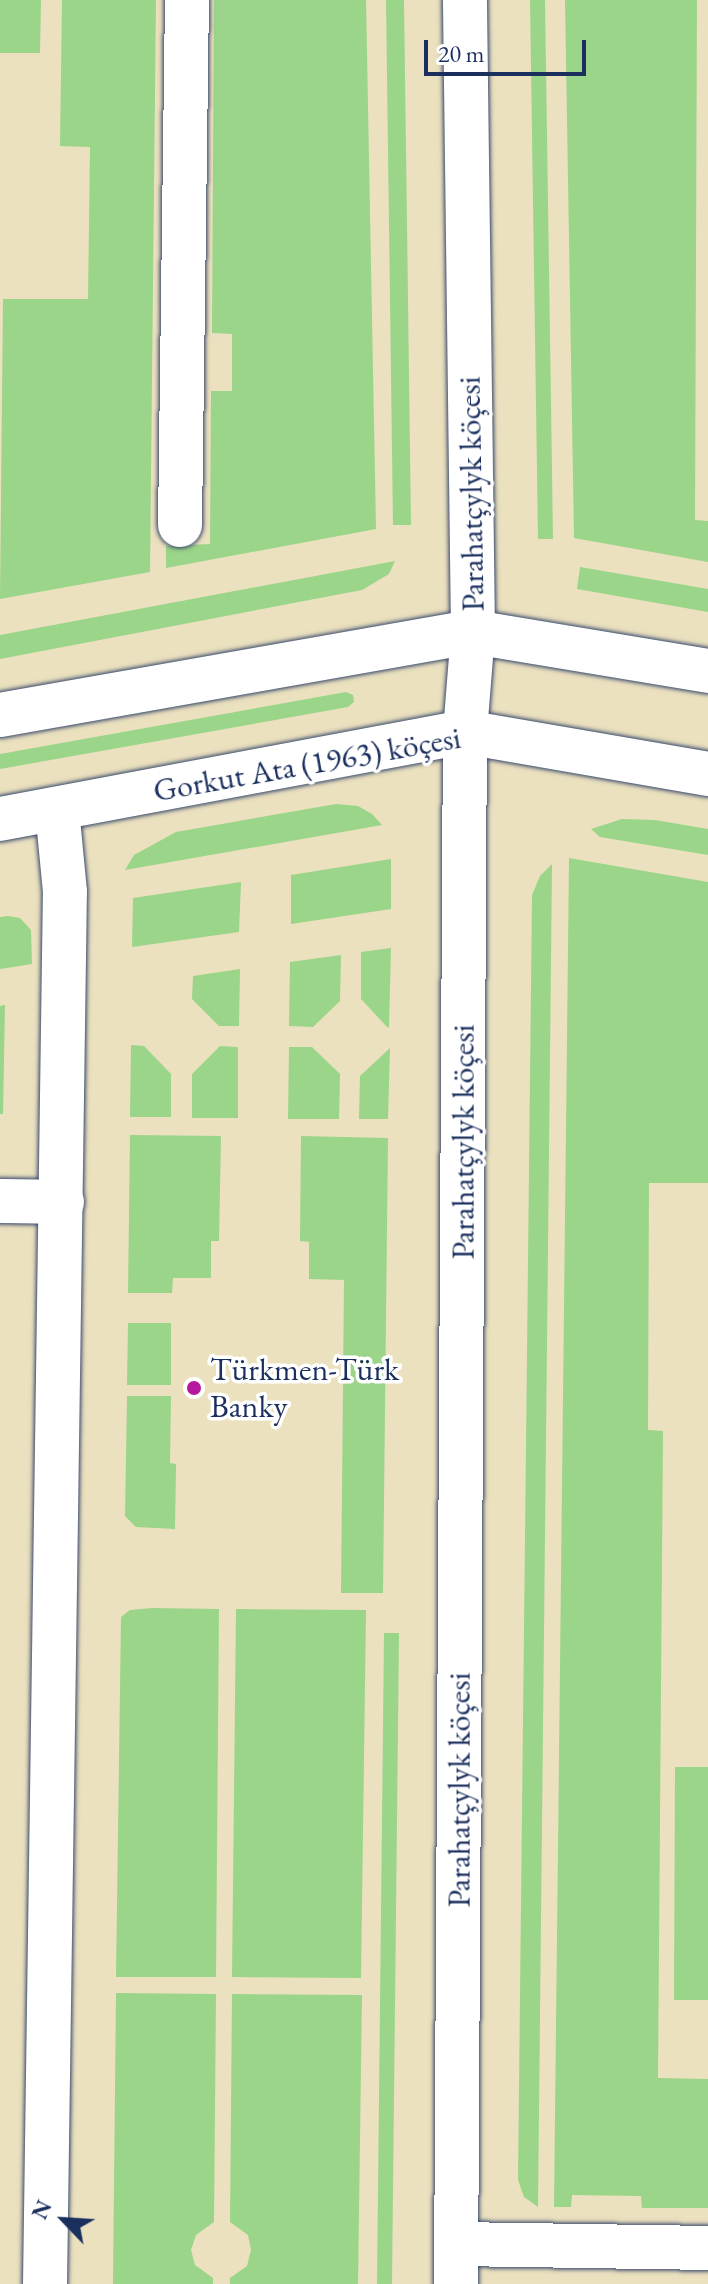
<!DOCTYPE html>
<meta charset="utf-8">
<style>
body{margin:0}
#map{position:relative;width:708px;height:2284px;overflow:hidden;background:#ebe1bf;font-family:"EB Garamond",serif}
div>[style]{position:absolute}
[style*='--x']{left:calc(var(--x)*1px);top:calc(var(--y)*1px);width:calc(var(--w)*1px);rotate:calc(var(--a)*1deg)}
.green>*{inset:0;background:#9ad589}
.roads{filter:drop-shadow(0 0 2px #3a4a6d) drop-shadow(0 0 2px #3a4a6d)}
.minor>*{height:44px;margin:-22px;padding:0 22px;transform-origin:22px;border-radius:22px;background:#fff}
.dots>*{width:22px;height:22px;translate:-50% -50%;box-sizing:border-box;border:4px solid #fff;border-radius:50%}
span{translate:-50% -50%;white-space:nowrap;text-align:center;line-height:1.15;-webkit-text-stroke:7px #fff;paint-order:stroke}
.street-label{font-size:32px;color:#1b2f5e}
.poi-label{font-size:32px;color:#1b2f5e}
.left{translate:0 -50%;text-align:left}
.north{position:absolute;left:24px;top:2180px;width:80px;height:80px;-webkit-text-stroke:6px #fff;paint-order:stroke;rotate:295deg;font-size:22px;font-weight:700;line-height:32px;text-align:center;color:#1b2f5e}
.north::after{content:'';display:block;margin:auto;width:28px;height:36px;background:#1b2f5e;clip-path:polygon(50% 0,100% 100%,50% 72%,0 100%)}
.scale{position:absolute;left:424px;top:40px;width:162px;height:36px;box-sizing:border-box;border:4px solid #1b2f5e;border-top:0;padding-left:10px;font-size:24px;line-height:28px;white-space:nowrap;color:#1b2f5e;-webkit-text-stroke:6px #fff;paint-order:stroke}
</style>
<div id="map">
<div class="green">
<i style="clip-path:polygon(0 0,41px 0,40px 53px,0 53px)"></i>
<i style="clip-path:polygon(62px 0,156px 0,150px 572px,0 599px,3px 299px,88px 299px,90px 147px,60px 146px)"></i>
<i style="clip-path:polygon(214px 0,366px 0,376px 529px,166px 568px,166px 546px,210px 544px,211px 391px,232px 391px,232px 334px,212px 333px)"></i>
<i style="clip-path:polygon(386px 0,404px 0,411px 525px,393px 525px)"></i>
<i style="clip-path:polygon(530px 0,545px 0,553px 539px,538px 539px)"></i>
<i style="clip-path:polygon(565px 0,697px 0,695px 520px,708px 521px,708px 562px,574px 538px)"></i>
<i style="clip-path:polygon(395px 561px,389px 574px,362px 590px,0 659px,0 635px)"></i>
<i style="clip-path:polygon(580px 567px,708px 589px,708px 612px,577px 589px)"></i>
<i style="clip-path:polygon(346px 692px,353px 695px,354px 702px,348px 707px,0 769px,0 754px)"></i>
<i style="clip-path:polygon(336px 804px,358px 806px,372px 814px,382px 825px,125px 870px,134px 855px,176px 832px)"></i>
<i style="clip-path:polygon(622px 819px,655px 820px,708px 829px,708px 855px,600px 837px,591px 829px)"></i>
<i style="clip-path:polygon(569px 858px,708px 882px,708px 1183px,649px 1183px,648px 1430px,663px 1431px,658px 2078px,708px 2079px,708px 2208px,642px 2208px,641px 2196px,572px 2195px,571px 2207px,554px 2207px)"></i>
<i style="clip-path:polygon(391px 859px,391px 909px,291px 924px,291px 875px)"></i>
<i style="clip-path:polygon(552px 864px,538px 2207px,524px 2197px,518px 2180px,532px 895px,540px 876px)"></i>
<i style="clip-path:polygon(241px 882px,239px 932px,132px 947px,133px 898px)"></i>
<i style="clip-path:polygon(8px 916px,20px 918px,31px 930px,32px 964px,0 969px,0 917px)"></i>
<i style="clip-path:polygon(391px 948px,389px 1027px,388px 1028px,361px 999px,361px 952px)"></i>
<i style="clip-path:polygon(341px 955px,340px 1001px,313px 1027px,289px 1026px,290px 962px)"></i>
<i style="clip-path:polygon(240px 969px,239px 1026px,219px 1026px,192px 999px,193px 976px)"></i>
<i style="clip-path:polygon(5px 1005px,3px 1114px,0 1114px,0 1006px)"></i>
<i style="clip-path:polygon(131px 1045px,144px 1046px,171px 1074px,171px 1117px,130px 1117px)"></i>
<i style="clip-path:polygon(220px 1046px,238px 1047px,238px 1118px,192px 1118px,192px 1074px)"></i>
<i style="clip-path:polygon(289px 1047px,312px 1047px,340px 1074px,339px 1119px,288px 1119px)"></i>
<i style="clip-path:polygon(390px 1048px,388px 1119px,359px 1119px,360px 1076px)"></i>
<i style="clip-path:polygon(130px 1135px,221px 1136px,219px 1241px,211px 1241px,211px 1278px,173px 1278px,172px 1293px,128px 1293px)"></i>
<i style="clip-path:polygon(301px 1136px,388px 1138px,383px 1593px,341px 1593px,344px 1280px,309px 1279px,309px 1242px,300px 1241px)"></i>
<i style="clip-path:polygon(128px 1323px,171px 1323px,171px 1385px,127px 1385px)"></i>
<i style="clip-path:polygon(127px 1396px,171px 1396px,170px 1463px,176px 1464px,175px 1529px,136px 1527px,125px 1516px)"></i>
<i style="clip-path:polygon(152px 1608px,219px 1609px,216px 1977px,116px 1977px,121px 1617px,130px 1610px)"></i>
<i style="clip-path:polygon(236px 1609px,366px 1610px,361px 1978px,232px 1977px)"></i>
<i style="clip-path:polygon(384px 1633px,399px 1633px,392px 2284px,377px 2284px)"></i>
<i style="clip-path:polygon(675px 1767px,708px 1767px,708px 2000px,674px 2000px)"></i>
<i style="clip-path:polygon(116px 1993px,216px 1994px,214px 2222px,196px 2235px,191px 2250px,195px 2265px,213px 2278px,213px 2284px,113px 2284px)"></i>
<i style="clip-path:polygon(232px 1994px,362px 1995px,358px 2284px,230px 2284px,230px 2278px,247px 2266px,251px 2250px,248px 2235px,230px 2222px)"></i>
</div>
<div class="roads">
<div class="minor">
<i style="--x:180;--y:525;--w:525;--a:-89.24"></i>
<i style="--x:0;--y:715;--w:480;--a:-10"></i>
<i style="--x:473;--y:632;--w:238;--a:9.4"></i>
<i style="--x:0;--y:819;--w:473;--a:-10.6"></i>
<i style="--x:465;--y:732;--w:247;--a:9.8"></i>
<i style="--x:0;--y:1201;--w:62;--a:0.9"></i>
<i style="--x:457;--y:2244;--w:251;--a:0.9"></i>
<i style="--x:45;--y:2284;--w:1392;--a:-89.18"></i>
<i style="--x:65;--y:892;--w:83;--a:-95.5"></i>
<i style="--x:456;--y:2284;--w:1552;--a:-89.67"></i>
<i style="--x:465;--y:732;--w:100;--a:-85.4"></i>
<i style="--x:473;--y:632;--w:632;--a:-90.73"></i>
</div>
</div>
<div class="dots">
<i style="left:194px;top:1388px;background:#b5179e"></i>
</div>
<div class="street-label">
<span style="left:471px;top:494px;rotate:-91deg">Parahatçylyk köçesi</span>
<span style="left:307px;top:764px;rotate:-10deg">Gorkut Ata (1963) köçesi</span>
<span style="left:463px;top:1142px;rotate:-90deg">Parahatçylyk köçesi</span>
<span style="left:459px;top:1790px;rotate:-90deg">Parahatçylyk köçesi</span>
</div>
<div class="poi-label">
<span class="left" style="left:210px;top:1388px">Türkmen-Türk<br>Banky</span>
</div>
<div class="north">N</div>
<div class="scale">20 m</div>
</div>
